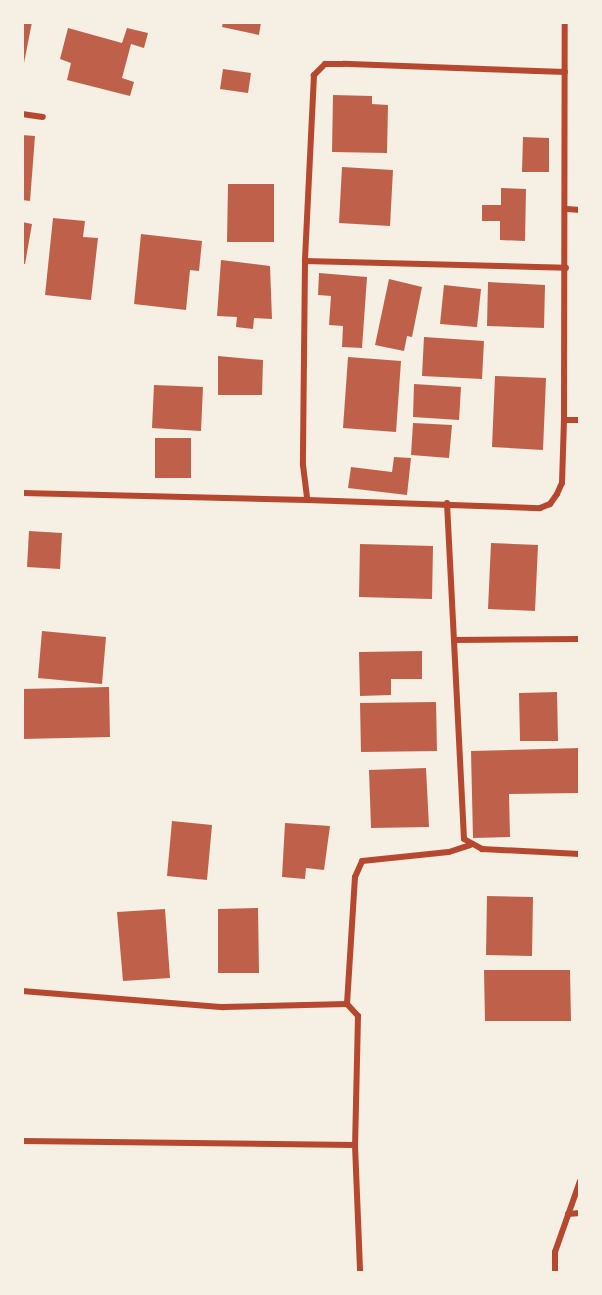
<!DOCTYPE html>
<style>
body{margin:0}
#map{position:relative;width:602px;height:1295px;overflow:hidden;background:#f6efe4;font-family:"Roboto Serif",serif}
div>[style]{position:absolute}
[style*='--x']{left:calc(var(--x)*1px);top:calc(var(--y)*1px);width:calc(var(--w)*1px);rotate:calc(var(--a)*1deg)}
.building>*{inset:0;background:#bf614a}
.minor>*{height:6px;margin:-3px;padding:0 3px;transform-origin:3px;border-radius:3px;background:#b5482f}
span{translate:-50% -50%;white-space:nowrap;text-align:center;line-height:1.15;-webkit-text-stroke:6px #f6efe4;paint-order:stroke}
.frame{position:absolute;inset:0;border:24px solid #f6efe4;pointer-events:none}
</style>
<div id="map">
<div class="building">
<i style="clip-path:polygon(22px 22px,32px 22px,24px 63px,22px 63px)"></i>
<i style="clip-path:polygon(223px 22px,261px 22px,259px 35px,222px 27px)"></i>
<i style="clip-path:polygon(68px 28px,122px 43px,127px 28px,148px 33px,144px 48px,131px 44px,122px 78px,134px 82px,130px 96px,67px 80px,71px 63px,60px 59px)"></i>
<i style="clip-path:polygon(223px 69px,251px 73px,248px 93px,220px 89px)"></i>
<i style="clip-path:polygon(333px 95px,372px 96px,372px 104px,388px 105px,387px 153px,332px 152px)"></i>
<i style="clip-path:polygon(22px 135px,35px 136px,30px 201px,22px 200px)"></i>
<i style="clip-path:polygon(523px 137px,549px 138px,549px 172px,522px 172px)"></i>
<i style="clip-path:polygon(342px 167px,393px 170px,390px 226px,339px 223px)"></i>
<i style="clip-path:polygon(228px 184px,274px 184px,274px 242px,227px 242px)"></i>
<i style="clip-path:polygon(501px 188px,526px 189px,525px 241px,500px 240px,500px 221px,482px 221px,482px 205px,501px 205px)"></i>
<i style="clip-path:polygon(53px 218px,85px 221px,83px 237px,98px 238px,91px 300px,45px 295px)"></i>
<i style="clip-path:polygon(22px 222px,32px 224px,25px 264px,22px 264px)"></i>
<i style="clip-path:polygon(141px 234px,202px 241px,199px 271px,190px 270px,186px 310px,134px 304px)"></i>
<i style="clip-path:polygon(221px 260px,270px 266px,272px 319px,254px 318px,253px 329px,236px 327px,237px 317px,217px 316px)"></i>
<i style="clip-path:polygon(319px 273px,367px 277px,362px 348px,342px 347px,343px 326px,329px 325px,331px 296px,318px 295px)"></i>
<i style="clip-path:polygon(389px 279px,422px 287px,412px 337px,407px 336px,404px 351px,375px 345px)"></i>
<i style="clip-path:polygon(488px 282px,545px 285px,544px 328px,487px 326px)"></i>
<i style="clip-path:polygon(444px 285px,481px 289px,477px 327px,440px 324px)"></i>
<i style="clip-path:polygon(424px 337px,484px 341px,482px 379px,422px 376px)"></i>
<i style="clip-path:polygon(218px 356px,263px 360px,262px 395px,218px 395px)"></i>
<i style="clip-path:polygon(348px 357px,401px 361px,396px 432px,343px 428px)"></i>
<i style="clip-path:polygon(495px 376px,546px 378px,543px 450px,492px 447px)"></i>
<i style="clip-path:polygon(414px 384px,461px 387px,459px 420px,413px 417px)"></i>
<i style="clip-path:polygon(154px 385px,203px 387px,201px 431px,152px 428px)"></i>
<i style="clip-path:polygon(413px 423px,452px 425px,449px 458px,411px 455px)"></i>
<i style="clip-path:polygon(155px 438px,191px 438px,191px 478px,155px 478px)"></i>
<i style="clip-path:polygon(394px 457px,411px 458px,407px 495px,348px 488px,351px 467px,392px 472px)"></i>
<i style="clip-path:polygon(29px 531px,62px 533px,60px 569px,27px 567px)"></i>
<i style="clip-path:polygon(491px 543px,538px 545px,535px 611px,488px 609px)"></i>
<i style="clip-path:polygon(360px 544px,433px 546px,432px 599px,359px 597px)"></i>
<i style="clip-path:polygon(42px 631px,106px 637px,102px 684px,38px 678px)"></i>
<i style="clip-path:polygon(422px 651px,422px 679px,391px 679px,391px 695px,360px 696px,359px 652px)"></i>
<i style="clip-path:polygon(109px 687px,110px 737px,22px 739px,22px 689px)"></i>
<i style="clip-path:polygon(557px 692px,558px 741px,520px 741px,519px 693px)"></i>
<i style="clip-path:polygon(436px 702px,437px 751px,361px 752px,360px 703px)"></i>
<i style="clip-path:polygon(580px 748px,580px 793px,509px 794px,510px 837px,473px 838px,471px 751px)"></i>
<i style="clip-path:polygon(426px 768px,429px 827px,371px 828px,369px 770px)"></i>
<i style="clip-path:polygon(172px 821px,212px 825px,207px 880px,167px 876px)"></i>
<i style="clip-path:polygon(285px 823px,330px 826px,324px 870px,306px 868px,305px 879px,282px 877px)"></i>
<i style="clip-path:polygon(487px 896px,533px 897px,532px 956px,486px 955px)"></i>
<i style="clip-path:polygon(258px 908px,259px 973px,218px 973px,218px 909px)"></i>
<i style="clip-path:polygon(165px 909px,170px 978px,123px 981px,117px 912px)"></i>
<i style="clip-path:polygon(484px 970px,570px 970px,571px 1021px,485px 1021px)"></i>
</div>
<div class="minor">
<i style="--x:565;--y:72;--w:222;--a:-177.9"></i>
<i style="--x:343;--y:64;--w:18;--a:180"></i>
<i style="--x:325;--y:64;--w:16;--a:135"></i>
<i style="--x:314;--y:75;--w:186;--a:92.8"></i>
<i style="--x:305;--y:261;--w:204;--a:90.6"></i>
<i style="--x:303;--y:465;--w:35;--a:83"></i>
<i style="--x:307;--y:500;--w:233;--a:2"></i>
<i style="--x:540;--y:508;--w:11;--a:-22"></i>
<i style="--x:550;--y:504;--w:12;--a:-55"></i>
<i style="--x:557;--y:494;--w:12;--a:-66"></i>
<i style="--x:562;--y:483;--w:63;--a:-88.2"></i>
<i style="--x:564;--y:420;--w:398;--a:-89.9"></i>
<i style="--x:22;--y:114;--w:21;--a:8"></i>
<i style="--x:567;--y:209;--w:13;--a:4"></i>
<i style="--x:305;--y:261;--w:261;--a:1.5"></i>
<i style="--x:564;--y:420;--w:16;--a:0"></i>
<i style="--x:22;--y:493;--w:285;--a:1.4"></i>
<i style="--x:447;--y:503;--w:336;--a:87.1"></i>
<i style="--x:464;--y:839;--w:21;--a:29"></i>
<i style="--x:482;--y:849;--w:98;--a:2.9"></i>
<i style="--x:454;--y:640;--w:126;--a:-0.5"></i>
<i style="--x:22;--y:991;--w:202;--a:4.6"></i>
<i style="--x:223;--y:1007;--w:124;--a:-1.4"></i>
<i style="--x:347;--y:1004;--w:16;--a:47"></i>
<i style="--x:358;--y:1016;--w:129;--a:91.3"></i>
<i style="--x:355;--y:1145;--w:127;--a:87.7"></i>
<i style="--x:347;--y:1004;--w:127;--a:-86.4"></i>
<i style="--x:355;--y:877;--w:17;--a:-66"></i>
<i style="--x:362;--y:861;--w:87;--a:-5.9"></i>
<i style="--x:449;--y:852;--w:22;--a:-18"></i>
<i style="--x:22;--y:1141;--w:333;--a:0.7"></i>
<i style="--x:568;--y:1214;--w:12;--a:-5"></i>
<i style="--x:555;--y:1272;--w:20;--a:-90"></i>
<i style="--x:555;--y:1252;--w:75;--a:-70.6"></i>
</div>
<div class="frame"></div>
</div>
